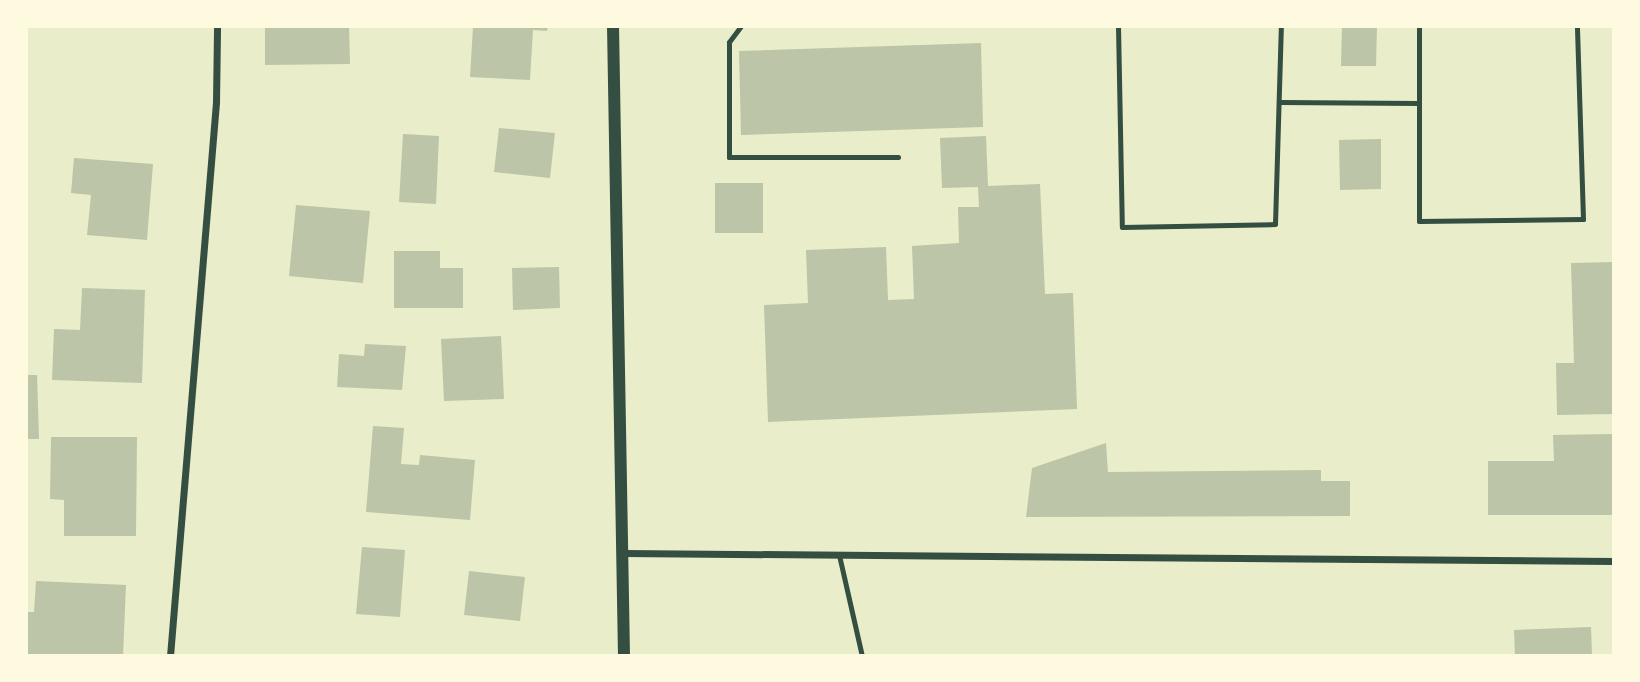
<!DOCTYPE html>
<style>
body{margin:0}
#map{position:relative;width:1640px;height:682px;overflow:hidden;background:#e9edc9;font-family:Inter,sans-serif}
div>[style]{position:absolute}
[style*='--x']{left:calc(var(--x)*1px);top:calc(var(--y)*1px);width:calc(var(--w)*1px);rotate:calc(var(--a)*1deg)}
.building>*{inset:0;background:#bcc5a7}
.service>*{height:5px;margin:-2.5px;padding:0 2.5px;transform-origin:2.5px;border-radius:2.5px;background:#344e41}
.minor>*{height:7px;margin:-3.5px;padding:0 3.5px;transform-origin:3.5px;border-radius:3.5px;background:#344e41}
.tertiary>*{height:12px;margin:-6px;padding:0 6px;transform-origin:6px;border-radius:6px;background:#344e41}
span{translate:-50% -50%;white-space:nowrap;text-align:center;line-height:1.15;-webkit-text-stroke:5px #fefae0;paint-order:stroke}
.frame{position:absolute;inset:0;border:28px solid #fefae0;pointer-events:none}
</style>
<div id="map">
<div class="building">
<i style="clip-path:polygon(265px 26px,349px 26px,350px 64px,265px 65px)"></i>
<i style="clip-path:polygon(548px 26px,547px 31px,533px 30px,530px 80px,470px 77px,473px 27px)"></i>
<i style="clip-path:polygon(1342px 26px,1377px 26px,1376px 66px,1341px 66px)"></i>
<i style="clip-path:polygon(981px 43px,983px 127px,741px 135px,739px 51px)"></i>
<i style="clip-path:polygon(499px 128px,555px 133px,550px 178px,494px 172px)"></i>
<i style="clip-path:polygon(403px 134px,439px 136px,436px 204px,399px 202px)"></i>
<i style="clip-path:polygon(986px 136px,988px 186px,1040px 184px,1045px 294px,1073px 293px,1077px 409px,768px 422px,764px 305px,808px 303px,806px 250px,886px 247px,888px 300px,914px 299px,912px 246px,959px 243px,958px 207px,979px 207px,978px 187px,942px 188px,940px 138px)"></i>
<i style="clip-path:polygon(1381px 139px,1381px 189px,1340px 190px,1339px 140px)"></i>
<i style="clip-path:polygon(74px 158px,153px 164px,147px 240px,87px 235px,91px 195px,71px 193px)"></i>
<i style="clip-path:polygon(715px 183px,763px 183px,763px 233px,715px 233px)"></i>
<i style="clip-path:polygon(296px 205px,370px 211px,363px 283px,289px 276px)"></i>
<i style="clip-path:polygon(394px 251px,440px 251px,440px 268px,463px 268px,463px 308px,394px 308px)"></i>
<i style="clip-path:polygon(1614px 262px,1614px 414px,1557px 415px,1556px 363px,1574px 363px,1571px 263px)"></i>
<i style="clip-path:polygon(559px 267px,560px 308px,513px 310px,512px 268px)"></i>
<i style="clip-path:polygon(82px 288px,145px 290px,142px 383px,52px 380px,54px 329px,80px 330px)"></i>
<i style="clip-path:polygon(501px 336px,504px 399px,444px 401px,441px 339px)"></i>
<i style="clip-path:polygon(365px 344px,406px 346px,402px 390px,337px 387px,339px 354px,364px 356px)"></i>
<i style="clip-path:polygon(26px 375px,37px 375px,39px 439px,26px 439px)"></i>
<i style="clip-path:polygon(373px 426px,404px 428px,401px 464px,419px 465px,420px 455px,475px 460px,470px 520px,366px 512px)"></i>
<i style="clip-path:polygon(1614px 434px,1614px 515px,1488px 515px,1488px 461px,1554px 461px,1553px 435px)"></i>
<i style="clip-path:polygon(51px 437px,137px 437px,136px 536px,64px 536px,64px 500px,50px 499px)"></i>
<i style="clip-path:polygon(1106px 443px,1108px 472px,1321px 470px,1321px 481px,1350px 481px,1350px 516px,1026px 517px,1032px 468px)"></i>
<i style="clip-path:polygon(362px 547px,405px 550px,400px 617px,356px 614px)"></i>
<i style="clip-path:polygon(469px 571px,525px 577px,520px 621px,464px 615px)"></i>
<i style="clip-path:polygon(36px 581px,126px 585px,123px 656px,26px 654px,26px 612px,34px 612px)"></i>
<i style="clip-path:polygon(1591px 627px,1592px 656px,1515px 656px,1514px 630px)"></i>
</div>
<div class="service">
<i style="--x:741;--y:26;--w:20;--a:127"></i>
<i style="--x:729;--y:42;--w:115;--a:90"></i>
<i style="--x:729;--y:157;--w:169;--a:0"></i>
<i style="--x:1118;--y:26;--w:201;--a:88.9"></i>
<i style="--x:1122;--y:227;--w:153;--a:-1.1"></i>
<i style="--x:1275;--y:224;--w:198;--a:-88.3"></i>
<i style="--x:1419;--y:26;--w:195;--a:90"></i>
<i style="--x:1419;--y:221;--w:164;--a:-0.7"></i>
<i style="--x:1583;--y:219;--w:193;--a:-91.8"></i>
<i style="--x:1279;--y:102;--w:140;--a:0.4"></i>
<i style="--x:839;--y:555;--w:104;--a:77.2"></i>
</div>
<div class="minor">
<i style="--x:623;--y:553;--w:991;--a:0.46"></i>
<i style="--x:170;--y:656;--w:556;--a:-85.25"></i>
<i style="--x:216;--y:102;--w:76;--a:-89.2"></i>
</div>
<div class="tertiary">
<i style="--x:613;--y:26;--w:630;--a:89"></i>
</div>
<div class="frame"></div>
</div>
